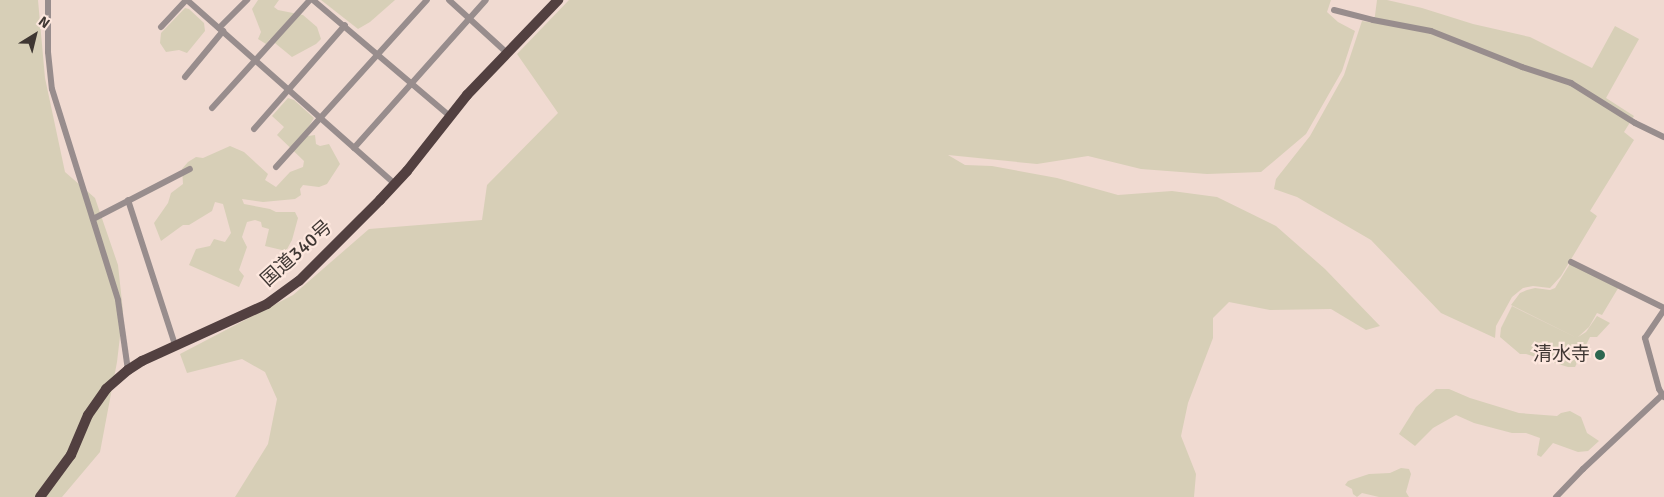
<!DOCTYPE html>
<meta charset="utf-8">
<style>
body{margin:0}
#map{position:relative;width:1664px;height:497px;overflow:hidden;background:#f0dad1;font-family:Signika,"Noto Sans JP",sans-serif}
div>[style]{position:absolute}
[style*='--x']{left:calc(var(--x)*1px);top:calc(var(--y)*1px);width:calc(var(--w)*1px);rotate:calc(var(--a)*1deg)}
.green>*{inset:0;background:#d7cfb7}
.minor>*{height:6px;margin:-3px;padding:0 3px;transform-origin:3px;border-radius:3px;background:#988d8d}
.trunk>*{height:10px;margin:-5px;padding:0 5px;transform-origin:5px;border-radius:5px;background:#524040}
.dots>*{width:14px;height:14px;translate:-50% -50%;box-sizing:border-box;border:2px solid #fde7de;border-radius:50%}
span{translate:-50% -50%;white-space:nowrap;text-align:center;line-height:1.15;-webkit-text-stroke:4.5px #fde7de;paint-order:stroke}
.street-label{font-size:19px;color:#3f3733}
.poi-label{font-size:19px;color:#3f3733}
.right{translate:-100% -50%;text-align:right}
.north{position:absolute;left:10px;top:10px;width:50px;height:50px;-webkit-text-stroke:4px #fde7de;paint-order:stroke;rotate:36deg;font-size:14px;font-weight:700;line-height:20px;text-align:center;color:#3f3733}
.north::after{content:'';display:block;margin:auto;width:18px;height:22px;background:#3f3733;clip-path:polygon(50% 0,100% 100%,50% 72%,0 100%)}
</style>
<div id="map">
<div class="green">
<i style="clip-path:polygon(0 0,38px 0,45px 78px,65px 172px,95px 198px,118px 265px,123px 311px,117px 362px,100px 452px,62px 497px,0 497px)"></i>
<i style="clip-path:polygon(258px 0,279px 0,274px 7px,278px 10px,303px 15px,317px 27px,321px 39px,316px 44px,292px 57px,270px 39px,266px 44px,258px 39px,261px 32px,252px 9px)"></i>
<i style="clip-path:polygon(321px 0,395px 0,370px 22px,358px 29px)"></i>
<i style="clip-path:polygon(569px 0,1331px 0,1327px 12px,1338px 22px,1355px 31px,1342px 71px,1306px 134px,1261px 172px,1207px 174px,1141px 169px,1088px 156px,1037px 164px,948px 155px,965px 165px,992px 166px,1057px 178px,1118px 195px,1172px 191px,1217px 197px,1276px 226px,1325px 269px,1380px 326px,1366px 330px,1331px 309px,1270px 310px,1229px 302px,1213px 318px,1213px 338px,1188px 403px,1181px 436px,1196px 474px,1194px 497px,235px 497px,268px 444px,277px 399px,265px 372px,242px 359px,187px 373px,180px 354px,293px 295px,369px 229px,482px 220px,487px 185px,558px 113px,517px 54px)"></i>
<i style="clip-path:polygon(1377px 0,1387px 0,1422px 8px,1473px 24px,1530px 37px,1592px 68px,1615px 26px,1639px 39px,1606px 98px,1634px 116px,1624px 132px,1634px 140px,1590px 211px,1597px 216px,1561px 276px,1550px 288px,1533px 286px,1523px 288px,1512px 297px,1496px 326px,1495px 338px,1441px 313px,1371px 240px,1297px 197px,1274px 189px,1276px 179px,1310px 136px,1344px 75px,1362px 21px,1374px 23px)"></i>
<i style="clip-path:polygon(185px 8px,189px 9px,204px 23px,205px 31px,187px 53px,179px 50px,166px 52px,160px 43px,161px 33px)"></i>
<i style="clip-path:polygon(288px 98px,294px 100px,314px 118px,306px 131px,308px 136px,315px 135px,316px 144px,320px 146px,329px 144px,340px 164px,327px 184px,319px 187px,303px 185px,300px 189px,301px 195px,295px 199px,263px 202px,242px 199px,244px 204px,270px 209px,276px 212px,295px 212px,298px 218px,292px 240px,286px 251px,265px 246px,269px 229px,262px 227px,261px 222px,255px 220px,247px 222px,242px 237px,247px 247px,239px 270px,244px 276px,239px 287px,189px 265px,196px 249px,210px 246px,214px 239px,225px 242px,231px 233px,223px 204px,215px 202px,212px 211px,189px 225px,183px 225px,161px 241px,154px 223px,168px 203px,171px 193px,183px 184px,182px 169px,188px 162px,196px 157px,203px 158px,230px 146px,244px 152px,268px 174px,265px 180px,276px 187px,290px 172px,303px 167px,304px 161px,277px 135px,284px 127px,272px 116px)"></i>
<i style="clip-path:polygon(1571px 262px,1620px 285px,1602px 315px,1597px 313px,1589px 327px,1578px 337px,1586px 332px,1597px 316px,1610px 323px,1597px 337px,1590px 337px,1575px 367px,1568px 367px,1526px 354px,1520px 354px,1500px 337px,1501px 328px,1512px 306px,1577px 338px,1511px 305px,1520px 293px,1527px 290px,1535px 288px,1550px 290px,1555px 288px)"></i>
<i style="clip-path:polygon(1436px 389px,1449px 389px,1470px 398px,1519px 413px,1557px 416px,1561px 413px,1570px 411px,1581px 417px,1587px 433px,1599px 441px,1588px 451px,1578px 452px,1553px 443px,1541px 457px,1537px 455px,1540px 438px,1526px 433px,1512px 433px,1474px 423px,1456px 415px,1433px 428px,1415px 446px,1399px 434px,1416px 407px)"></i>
<i style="clip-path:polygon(1401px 468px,1409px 469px,1411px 474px,1406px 492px,1409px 497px,1379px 497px,1362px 493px,1357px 497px,1353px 494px,1352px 489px,1345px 485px,1348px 481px,1369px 474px,1390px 473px)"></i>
</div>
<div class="minor">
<i style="--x:48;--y:0;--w:52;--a:90"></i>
<i style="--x:48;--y:52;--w:37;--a:84"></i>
<i style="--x:52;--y:89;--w:221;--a:72.6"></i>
<i style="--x:118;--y:300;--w:71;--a:81.9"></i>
<i style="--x:187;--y:0;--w:278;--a:41.5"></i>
<i style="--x:313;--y:0;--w:180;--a:40.3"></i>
<i style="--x:449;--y:0;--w:79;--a:42.4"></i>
<i style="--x:1334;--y:10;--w:40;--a:14.4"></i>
<i style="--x:1373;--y:20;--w:59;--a:10.7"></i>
<i style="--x:1431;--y:31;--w:98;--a:21.6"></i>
<i style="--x:1522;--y:67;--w:52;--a:18.1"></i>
<i style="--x:1571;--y:83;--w:75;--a:32"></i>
<i style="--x:1635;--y:123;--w:32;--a:26"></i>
<i style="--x:161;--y:27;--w:37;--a:-47"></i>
<i style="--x:219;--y:28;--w:40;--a:-45"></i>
<i style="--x:185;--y:77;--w:60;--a:-50.4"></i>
<i style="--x:212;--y:108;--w:146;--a:-47.8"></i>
<i style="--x:254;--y:129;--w:138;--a:-48.8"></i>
<i style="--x:354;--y:148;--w:198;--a:-48.3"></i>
<i style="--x:276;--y:167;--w:225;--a:-47.9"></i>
<i style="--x:128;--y:200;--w:152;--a:72"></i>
<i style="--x:93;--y:219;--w:109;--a:-27.3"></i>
<i style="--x:1571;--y:262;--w:104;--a:26.3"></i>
<i style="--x:1664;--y:397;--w:9;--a:-122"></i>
<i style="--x:1659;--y:389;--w:53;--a:-105.4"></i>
<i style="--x:1645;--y:338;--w:34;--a:-56"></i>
<i style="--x:1556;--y:497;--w:39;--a:-46"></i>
<i style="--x:1583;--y:469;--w:108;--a:-43.1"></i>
</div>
<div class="trunk">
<i style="--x:40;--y:497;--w:52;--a:-53.6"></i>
<i style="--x:71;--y:455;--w:43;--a:-67"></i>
<i style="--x:88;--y:415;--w:32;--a:-55"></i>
<i style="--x:106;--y:389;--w:29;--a:-41"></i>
<i style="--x:128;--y:370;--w:17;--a:-33"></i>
<i style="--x:142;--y:361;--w:137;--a:-24.5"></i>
<i style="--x:267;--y:304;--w:39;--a:-36"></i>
<i style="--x:299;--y:281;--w:115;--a:-45"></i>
<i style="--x:380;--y:200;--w:40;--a:-47"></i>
<i style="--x:407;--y:171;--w:97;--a:-51.7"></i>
<i style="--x:467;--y:95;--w:132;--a:-46.2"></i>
</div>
<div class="dots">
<i style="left:1600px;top:355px;background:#2d6750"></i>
</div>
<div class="street-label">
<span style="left:297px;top:254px;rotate:-42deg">国道340号</span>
</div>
<div class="poi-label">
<span class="right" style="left:1590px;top:355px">清水寺</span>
</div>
<div class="north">N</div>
</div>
